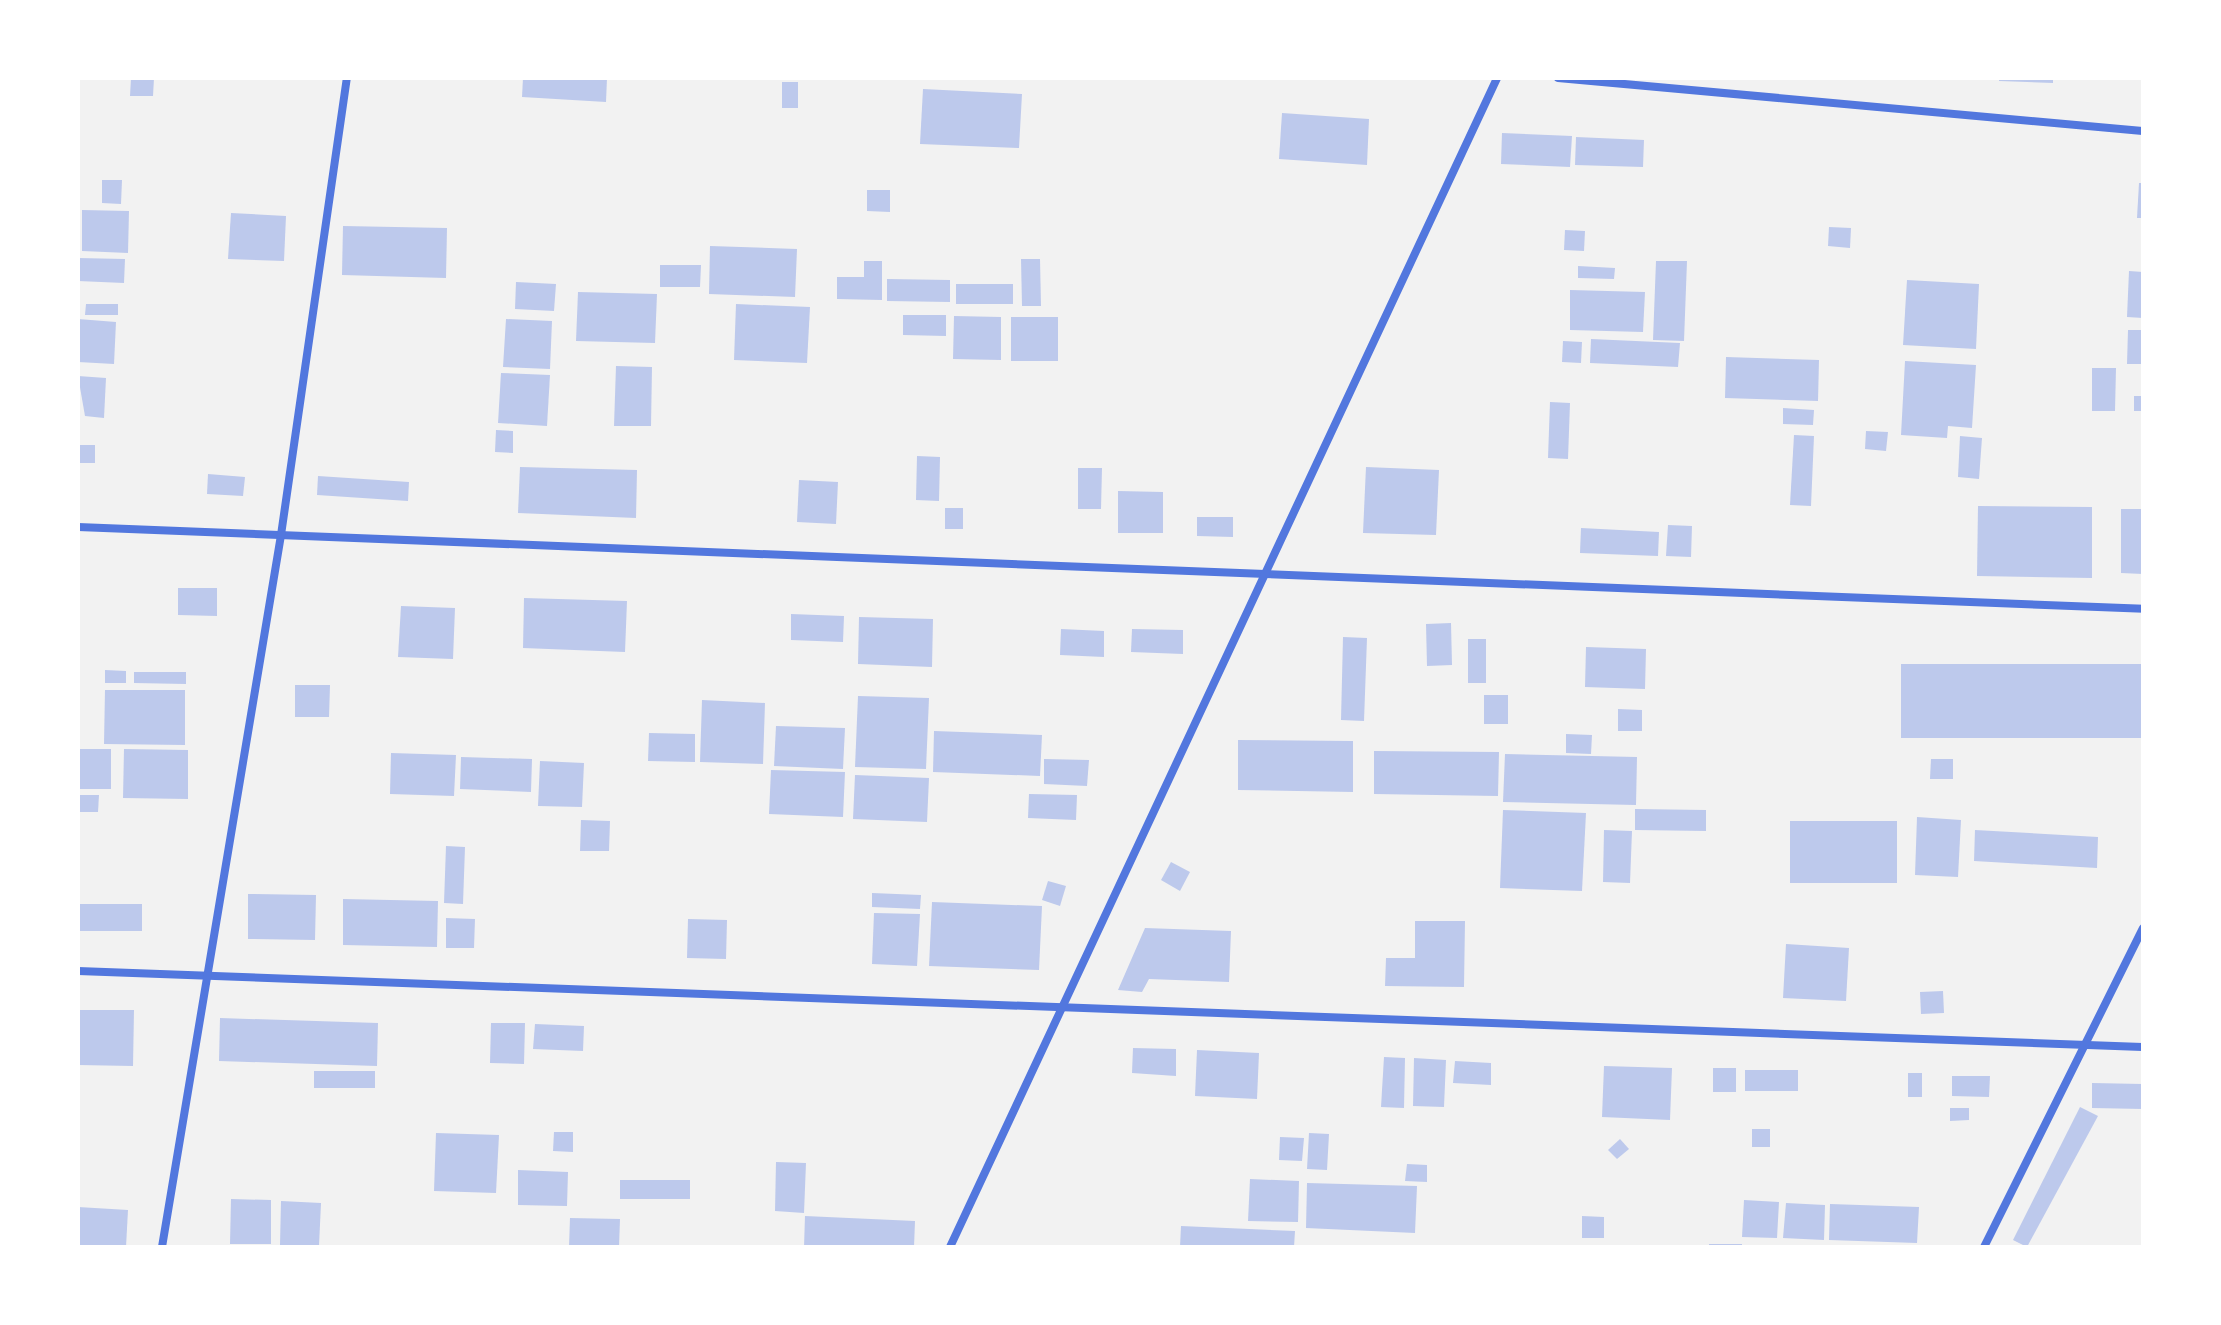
<!DOCTYPE html>
<style>
body{margin:0}
#map{position:relative;width:2221px;height:1325px;overflow:hidden;background:#f2f2f2;font-family:Inter,sans-serif}
div>[style]{position:absolute}
[style*='--x']{left:calc(var(--x)*1px);top:calc(var(--y)*1px);width:calc(var(--w)*1px);rotate:calc(var(--a)*1deg)}
.building>*{inset:0;background:#bdc9ec}
.minor>*{height:8px;margin:-4px;padding:0 4px;transform-origin:4px;border-radius:4px;background:#5277de}
span{translate:-50% -50%;white-space:nowrap;text-align:center;line-height:1.15;-webkit-text-stroke:7px #fff;paint-order:stroke}
.frame{position:absolute;inset:0;border:80px solid #fff;pointer-events:none}
</style>
<div id="map">
<div class="building">
<i style="clip-path:polygon(131px 78px,154px 78px,153px 96px,130px 96px)"></i>
<i style="clip-path:polygon(523px 78px,607px 78px,606px 102px,522px 97px)"></i>
<i style="clip-path:polygon(1999px 78px,2053px 78px,2053px 83px,1999px 81px)"></i>
<i style="clip-path:polygon(782px 82px,798px 82px,798px 108px,782px 108px)"></i>
<i style="clip-path:polygon(923px 89px,1022px 94px,1019px 148px,920px 144px)"></i>
<i style="clip-path:polygon(1282px 113px,1369px 119px,1367px 165px,1279px 159px)"></i>
<i style="clip-path:polygon(1502px 133px,1572px 136px,1570px 167px,1501px 164px)"></i>
<i style="clip-path:polygon(1576px 137px,1644px 140px,1643px 167px,1575px 165px)"></i>
<i style="clip-path:polygon(102px 180px,122px 180px,121px 204px,102px 203px)"></i>
<i style="clip-path:polygon(2139px 183px,2143px 183px,2143px 218px,2137px 218px)"></i>
<i style="clip-path:polygon(867px 190px,890px 190px,890px 212px,867px 211px)"></i>
<i style="clip-path:polygon(82px 210px,129px 211px,128px 253px,82px 251px)"></i>
<i style="clip-path:polygon(231px 213px,286px 216px,284px 261px,228px 259px)"></i>
<i style="clip-path:polygon(343px 226px,447px 228px,446px 278px,342px 275px)"></i>
<i style="clip-path:polygon(1829px 227px,1851px 228px,1850px 248px,1828px 246px)"></i>
<i style="clip-path:polygon(1565px 230px,1585px 231px,1584px 251px,1564px 250px)"></i>
<i style="clip-path:polygon(710px 246px,797px 249px,795px 297px,709px 294px)"></i>
<i style="clip-path:polygon(78px 258px,125px 259px,124px 283px,78px 281px)"></i>
<i style="clip-path:polygon(1021px 259px,1040px 259px,1041px 306px,1022px 306px)"></i>
<i style="clip-path:polygon(864px 261px,882px 261px,882px 300px,837px 299px,837px 277px,864px 277px)"></i>
<i style="clip-path:polygon(1656px 261px,1687px 261px,1684px 341px,1653px 340px)"></i>
<i style="clip-path:polygon(660px 265px,701px 265px,700px 287px,660px 287px)"></i>
<i style="clip-path:polygon(1578px 266px,1615px 268px,1614px 279px,1578px 278px)"></i>
<i style="clip-path:polygon(2129px 271px,2143px 272px,2143px 318px,2127px 317px)"></i>
<i style="clip-path:polygon(887px 279px,950px 280px,950px 302px,887px 301px)"></i>
<i style="clip-path:polygon(1907px 280px,1979px 284px,1976px 349px,1903px 345px)"></i>
<i style="clip-path:polygon(516px 282px,556px 284px,554px 311px,515px 309px)"></i>
<i style="clip-path:polygon(956px 284px,1013px 284px,1013px 304px,956px 304px)"></i>
<i style="clip-path:polygon(1570px 290px,1645px 292px,1643px 332px,1570px 330px)"></i>
<i style="clip-path:polygon(578px 292px,657px 294px,655px 343px,576px 341px)"></i>
<i style="clip-path:polygon(86px 304px,118px 304px,118px 315px,85px 315px)"></i>
<i style="clip-path:polygon(736px 304px,810px 307px,807px 363px,734px 360px)"></i>
<i style="clip-path:polygon(903px 315px,946px 315px,946px 336px,903px 335px)"></i>
<i style="clip-path:polygon(954px 316px,1001px 317px,1001px 360px,953px 359px)"></i>
<i style="clip-path:polygon(1011px 317px,1058px 317px,1058px 361px,1011px 361px)"></i>
<i style="clip-path:polygon(78px 319px,116px 322px,114px 364px,78px 362px)"></i>
<i style="clip-path:polygon(506px 319px,552px 321px,550px 369px,503px 367px)"></i>
<i style="clip-path:polygon(2128px 330px,2143px 330px,2143px 364px,2127px 364px)"></i>
<i style="clip-path:polygon(1591px 339px,1680px 343px,1678px 367px,1590px 363px)"></i>
<i style="clip-path:polygon(1563px 341px,1582px 342px,1581px 363px,1562px 362px)"></i>
<i style="clip-path:polygon(1726px 357px,1819px 360px,1818px 401px,1725px 398px)"></i>
<i style="clip-path:polygon(1905px 361px,1976px 365px,1972px 428px,1948px 426px,1947px 438px,1901px 435px)"></i>
<i style="clip-path:polygon(616px 366px,652px 367px,651px 426px,614px 426px)"></i>
<i style="clip-path:polygon(2092px 368px,2116px 368px,2115px 411px,2092px 411px)"></i>
<i style="clip-path:polygon(501px 373px,550px 375px,547px 426px,498px 423px)"></i>
<i style="clip-path:polygon(78px 376px,106px 378px,104px 418px,85px 416px)"></i>
<i style="clip-path:polygon(2134px 396px,2143px 396px,2143px 411px,2134px 411px)"></i>
<i style="clip-path:polygon(1550px 402px,1570px 403px,1568px 459px,1548px 458px)"></i>
<i style="clip-path:polygon(1783px 408px,1814px 410px,1813px 425px,1783px 424px)"></i>
<i style="clip-path:polygon(496px 430px,513px 431px,513px 453px,495px 452px)"></i>
<i style="clip-path:polygon(1866px 431px,1888px 432px,1886px 451px,1865px 449px)"></i>
<i style="clip-path:polygon(1794px 435px,1814px 436px,1811px 506px,1790px 505px)"></i>
<i style="clip-path:polygon(1960px 436px,1982px 438px,1979px 479px,1958px 477px)"></i>
<i style="clip-path:polygon(78px 445px,95px 445px,95px 463px,78px 463px)"></i>
<i style="clip-path:polygon(917px 456px,940px 457px,939px 501px,916px 500px)"></i>
<i style="clip-path:polygon(520px 467px,637px 470px,636px 518px,518px 513px)"></i>
<i style="clip-path:polygon(1366px 467px,1439px 470px,1436px 535px,1363px 533px)"></i>
<i style="clip-path:polygon(1078px 468px,1102px 468px,1101px 509px,1078px 509px)"></i>
<i style="clip-path:polygon(208px 474px,245px 477px,243px 496px,207px 494px)"></i>
<i style="clip-path:polygon(318px 476px,409px 482px,408px 501px,317px 495px)"></i>
<i style="clip-path:polygon(799px 480px,838px 482px,836px 524px,797px 522px)"></i>
<i style="clip-path:polygon(1118px 491px,1163px 492px,1163px 533px,1118px 533px)"></i>
<i style="clip-path:polygon(1978px 506px,2092px 507px,2092px 578px,1977px 576px)"></i>
<i style="clip-path:polygon(945px 508px,963px 508px,963px 529px,945px 529px)"></i>
<i style="clip-path:polygon(2121px 509px,2143px 509px,2143px 574px,2121px 573px)"></i>
<i style="clip-path:polygon(1197px 517px,1233px 517px,1233px 537px,1197px 536px)"></i>
<i style="clip-path:polygon(1668px 525px,1692px 526px,1691px 557px,1666px 556px)"></i>
<i style="clip-path:polygon(1581px 528px,1659px 532px,1658px 556px,1580px 553px)"></i>
<i style="clip-path:polygon(178px 588px,217px 588px,217px 616px,178px 615px)"></i>
<i style="clip-path:polygon(524px 598px,627px 601px,625px 652px,523px 648px)"></i>
<i style="clip-path:polygon(401px 606px,455px 608px,453px 659px,398px 657px)"></i>
<i style="clip-path:polygon(791px 614px,844px 616px,843px 642px,791px 640px)"></i>
<i style="clip-path:polygon(859px 617px,933px 619px,932px 667px,858px 664px)"></i>
<i style="clip-path:polygon(1451px 623px,1452px 665px,1427px 666px,1426px 624px)"></i>
<i style="clip-path:polygon(1061px 629px,1104px 631px,1104px 657px,1060px 655px)"></i>
<i style="clip-path:polygon(1132px 629px,1183px 630px,1183px 654px,1131px 652px)"></i>
<i style="clip-path:polygon(1343px 637px,1367px 638px,1364px 721px,1341px 720px)"></i>
<i style="clip-path:polygon(1468px 639px,1486px 639px,1486px 683px,1468px 683px)"></i>
<i style="clip-path:polygon(1586px 647px,1646px 649px,1645px 689px,1585px 687px)"></i>
<i style="clip-path:polygon(1901px 664px,2143px 664px,2143px 738px,1901px 738px)"></i>
<i style="clip-path:polygon(105px 670px,126px 671px,126px 683px,105px 683px)"></i>
<i style="clip-path:polygon(134px 672px,186px 672px,186px 684px,134px 683px)"></i>
<i style="clip-path:polygon(295px 685px,330px 685px,329px 717px,295px 717px)"></i>
<i style="clip-path:polygon(105px 690px,185px 690px,185px 745px,104px 744px)"></i>
<i style="clip-path:polygon(1484px 695px,1508px 695px,1508px 724px,1484px 724px)"></i>
<i style="clip-path:polygon(858px 696px,929px 698px,926px 769px,855px 767px)"></i>
<i style="clip-path:polygon(702px 700px,765px 703px,763px 764px,700px 762px)"></i>
<i style="clip-path:polygon(1618px 709px,1642px 710px,1642px 731px,1618px 731px)"></i>
<i style="clip-path:polygon(776px 726px,845px 728px,843px 769px,774px 766px)"></i>
<i style="clip-path:polygon(934px 731px,1042px 735px,1040px 776px,933px 772px)"></i>
<i style="clip-path:polygon(649px 733px,695px 734px,695px 762px,648px 761px)"></i>
<i style="clip-path:polygon(1566px 734px,1592px 735px,1591px 754px,1566px 753px)"></i>
<i style="clip-path:polygon(1238px 740px,1353px 741px,1353px 792px,1238px 790px)"></i>
<i style="clip-path:polygon(78px 749px,111px 749px,111px 789px,78px 789px)"></i>
<i style="clip-path:polygon(124px 749px,188px 750px,188px 799px,123px 798px)"></i>
<i style="clip-path:polygon(1374px 751px,1499px 752px,1498px 796px,1374px 794px)"></i>
<i style="clip-path:polygon(391px 753px,456px 755px,454px 796px,390px 794px)"></i>
<i style="clip-path:polygon(1505px 754px,1637px 757px,1636px 805px,1503px 802px)"></i>
<i style="clip-path:polygon(461px 757px,532px 759px,531px 792px,460px 789px)"></i>
<i style="clip-path:polygon(1044px 759px,1089px 760px,1087px 786px,1044px 784px)"></i>
<i style="clip-path:polygon(1931px 759px,1953px 759px,1953px 779px,1930px 779px)"></i>
<i style="clip-path:polygon(540px 761px,584px 763px,582px 807px,538px 806px)"></i>
<i style="clip-path:polygon(771px 770px,845px 772px,843px 817px,769px 814px)"></i>
<i style="clip-path:polygon(855px 775px,929px 778px,927px 822px,853px 819px)"></i>
<i style="clip-path:polygon(1029px 794px,1077px 795px,1076px 820px,1028px 818px)"></i>
<i style="clip-path:polygon(79px 795px,99px 795px,98px 812px,78px 812px)"></i>
<i style="clip-path:polygon(1635px 809px,1706px 810px,1706px 831px,1635px 830px)"></i>
<i style="clip-path:polygon(1503px 810px,1586px 813px,1582px 891px,1500px 888px)"></i>
<i style="clip-path:polygon(1917px 817px,1961px 820px,1958px 877px,1915px 875px)"></i>
<i style="clip-path:polygon(581px 820px,610px 821px,609px 851px,580px 851px)"></i>
<i style="clip-path:polygon(1790px 821px,1897px 821px,1897px 883px,1790px 883px)"></i>
<i style="clip-path:polygon(1604px 830px,1632px 831px,1630px 883px,1603px 882px)"></i>
<i style="clip-path:polygon(1975px 830px,2098px 837px,2097px 868px,1974px 861px)"></i>
<i style="clip-path:polygon(446px 846px,465px 847px,463px 904px,444px 903px)"></i>
<i style="clip-path:polygon(1171px 862px,1190px 872px,1180px 891px,1161px 880px)"></i>
<i style="clip-path:polygon(1048px 881px,1066px 886px,1060px 906px,1042px 900px)"></i>
<i style="clip-path:polygon(872px 893px,921px 895px,920px 909px,872px 907px)"></i>
<i style="clip-path:polygon(248px 894px,316px 895px,315px 940px,248px 939px)"></i>
<i style="clip-path:polygon(343px 899px,438px 901px,437px 947px,343px 945px)"></i>
<i style="clip-path:polygon(932px 902px,1042px 906px,1039px 970px,929px 966px)"></i>
<i style="clip-path:polygon(78px 904px,142px 904px,142px 931px,78px 931px)"></i>
<i style="clip-path:polygon(874px 913px,920px 914px,917px 966px,872px 964px)"></i>
<i style="clip-path:polygon(446px 918px,475px 919px,474px 948px,446px 948px)"></i>
<i style="clip-path:polygon(688px 919px,727px 920px,726px 959px,687px 958px)"></i>
<i style="clip-path:polygon(1415px 921px,1465px 921px,1464px 987px,1385px 986px,1386px 958px,1415px 958px)"></i>
<i style="clip-path:polygon(1145px 928px,1231px 931px,1229px 982px,1149px 979px,1142px 992px,1118px 990px)"></i>
<i style="clip-path:polygon(1786px 944px,1849px 948px,1846px 1001px,1783px 998px)"></i>
<i style="clip-path:polygon(1943px 991px,1944px 1013px,1921px 1014px,1920px 992px)"></i>
<i style="clip-path:polygon(78px 1010px,134px 1010px,133px 1066px,78px 1065px)"></i>
<i style="clip-path:polygon(220px 1018px,378px 1023px,377px 1066px,219px 1061px)"></i>
<i style="clip-path:polygon(491px 1023px,525px 1023px,524px 1064px,490px 1063px)"></i>
<i style="clip-path:polygon(535px 1024px,584px 1026px,583px 1051px,533px 1049px)"></i>
<i style="clip-path:polygon(1133px 1048px,1176px 1049px,1176px 1076px,1132px 1073px)"></i>
<i style="clip-path:polygon(1197px 1050px,1259px 1053px,1257px 1099px,1195px 1096px)"></i>
<i style="clip-path:polygon(1384px 1057px,1405px 1058px,1404px 1108px,1381px 1107px)"></i>
<i style="clip-path:polygon(1414px 1058px,1446px 1060px,1444px 1107px,1413px 1106px)"></i>
<i style="clip-path:polygon(1455px 1061px,1491px 1063px,1491px 1085px,1453px 1083px)"></i>
<i style="clip-path:polygon(1604px 1066px,1672px 1068px,1670px 1120px,1602px 1117px)"></i>
<i style="clip-path:polygon(1713px 1068px,1736px 1068px,1736px 1092px,1713px 1092px)"></i>
<i style="clip-path:polygon(1745px 1070px,1798px 1070px,1798px 1091px,1745px 1091px)"></i>
<i style="clip-path:polygon(314px 1071px,375px 1071px,375px 1088px,314px 1088px)"></i>
<i style="clip-path:polygon(1908px 1073px,1922px 1073px,1922px 1097px,1908px 1097px)"></i>
<i style="clip-path:polygon(1952px 1076px,1990px 1076px,1989px 1097px,1952px 1096px)"></i>
<i style="clip-path:polygon(2092px 1083px,2143px 1084px,2143px 1109px,2092px 1108px)"></i>
<i style="clip-path:polygon(2080px 1107px,2098px 1116px,2027px 1247px,2013px 1240px)"></i>
<i style="clip-path:polygon(1950px 1108px,1969px 1108px,1969px 1120px,1950px 1121px)"></i>
<i style="clip-path:polygon(1752px 1129px,1770px 1129px,1770px 1147px,1752px 1147px)"></i>
<i style="clip-path:polygon(554px 1132px,573px 1132px,573px 1152px,553px 1151px)"></i>
<i style="clip-path:polygon(436px 1133px,499px 1135px,496px 1193px,434px 1191px)"></i>
<i style="clip-path:polygon(1309px 1133px,1329px 1134px,1327px 1170px,1307px 1169px)"></i>
<i style="clip-path:polygon(1280px 1137px,1304px 1138px,1302px 1161px,1279px 1160px)"></i>
<i style="clip-path:polygon(1620px 1139px,1629px 1149px,1617px 1159px,1608px 1150px)"></i>
<i style="clip-path:polygon(776px 1162px,806px 1163px,804px 1213px,775px 1211px)"></i>
<i style="clip-path:polygon(1407px 1164px,1427px 1165px,1427px 1182px,1405px 1181px)"></i>
<i style="clip-path:polygon(518px 1170px,568px 1172px,567px 1206px,518px 1205px)"></i>
<i style="clip-path:polygon(1250px 1179px,1299px 1181px,1298px 1222px,1248px 1221px)"></i>
<i style="clip-path:polygon(620px 1180px,690px 1180px,690px 1199px,620px 1199px)"></i>
<i style="clip-path:polygon(1307px 1183px,1417px 1186px,1415px 1233px,1306px 1228px)"></i>
<i style="clip-path:polygon(231px 1199px,271px 1200px,271px 1244px,230px 1244px)"></i>
<i style="clip-path:polygon(1744px 1200px,1779px 1202px,1777px 1238px,1742px 1237px)"></i>
<i style="clip-path:polygon(281px 1201px,321px 1203px,319px 1246px,280px 1245px)"></i>
<i style="clip-path:polygon(1786px 1203px,1825px 1205px,1824px 1240px,1783px 1238px)"></i>
<i style="clip-path:polygon(1830px 1204px,1919px 1207px,1917px 1243px,1829px 1240px)"></i>
<i style="clip-path:polygon(78px 1207px,128px 1210px,126px 1247px,78px 1247px)"></i>
<i style="clip-path:polygon(805px 1216px,915px 1221px,914px 1247px,804px 1247px)"></i>
<i style="clip-path:polygon(1582px 1216px,1604px 1217px,1604px 1238px,1582px 1238px)"></i>
<i style="clip-path:polygon(570px 1218px,620px 1219px,619px 1247px,569px 1247px)"></i>
<i style="clip-path:polygon(1181px 1226px,1295px 1231px,1294px 1247px,1180px 1247px)"></i>
<i style="clip-path:polygon(1709px 1244px,1742px 1244px,1742px 1247px,1709px 1247px)"></i>
</div>
<div class="minor">
<i style="--x:1558;--y:78;--w:587;--a:5.18"></i>
<i style="--x:78;--y:527;--w:2067;--a:2.27"></i>
<i style="--x:78;--y:971;--w:2066;--a:2.11"></i>
<i style="--x:162;--y:1247;--w:722;--a:-80.51"></i>
<i style="--x:281;--y:535;--w:462;--a:-81.8"></i>
<i style="--x:950;--y:1247;--w:1291;--a:-64.92"></i>
<i style="--x:1984;--y:1247;--w:356;--a:-63.5"></i>
</div>
<div class="frame"></div>
</div>
